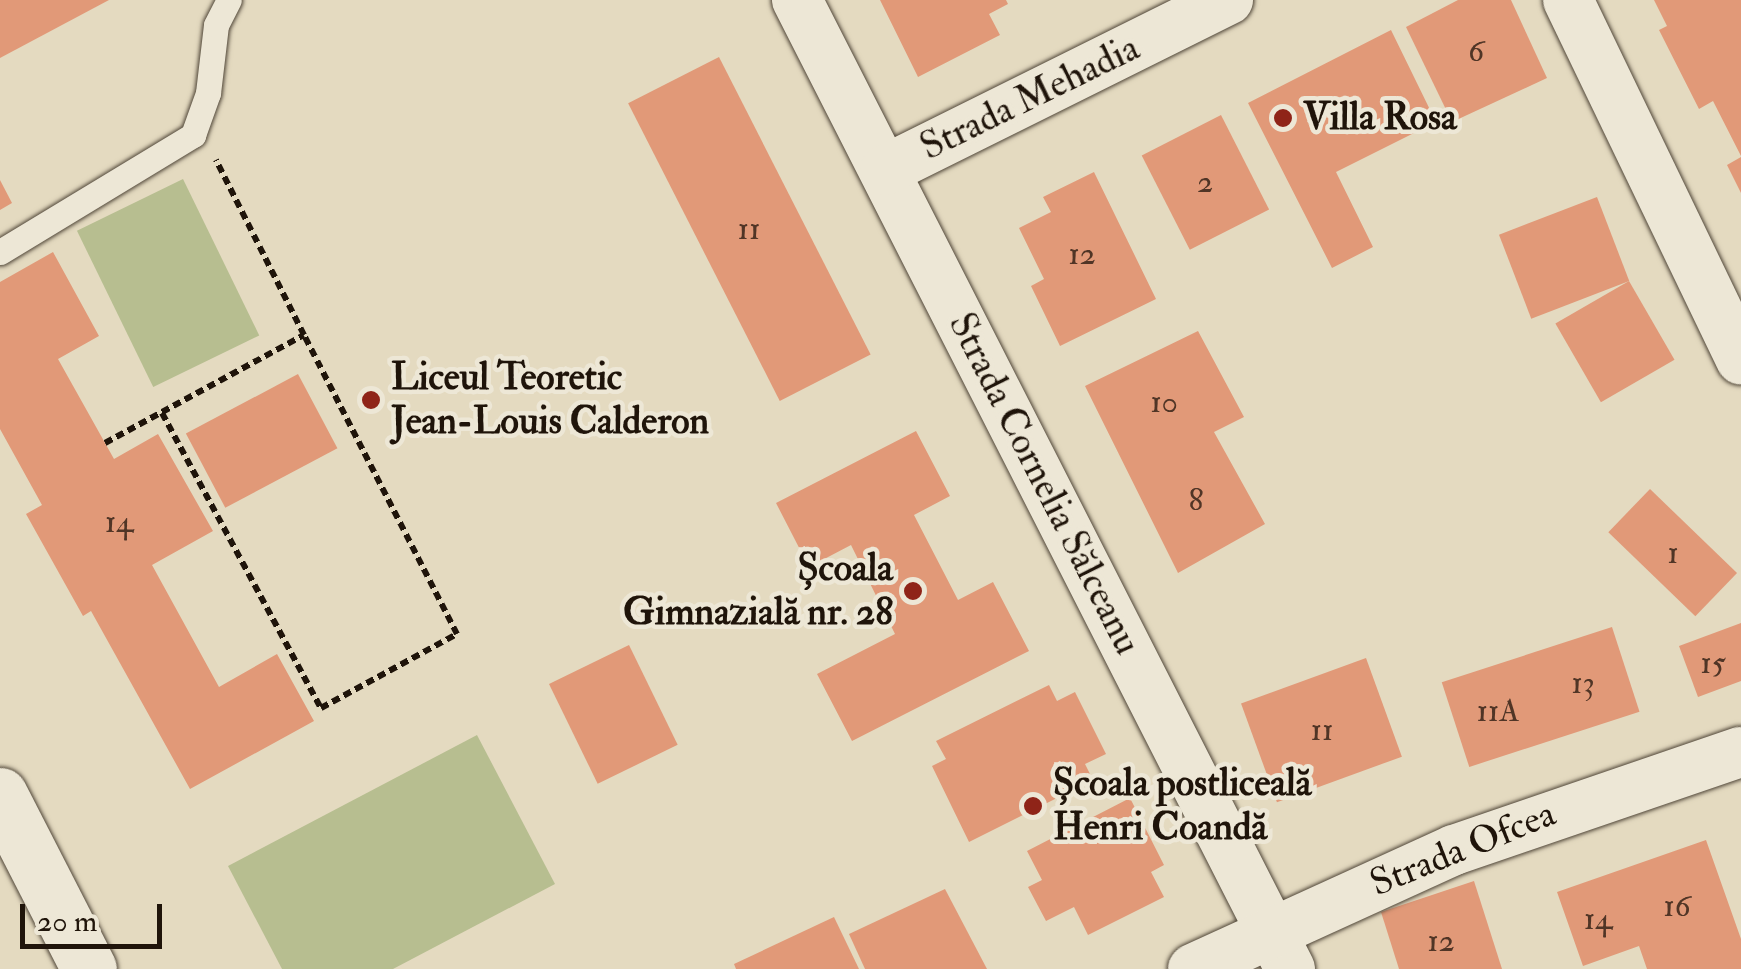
<!DOCTYPE html>
<meta charset="utf-8">
<style>
body{margin:0}
#map{position:relative;width:1741px;height:969px;overflow:hidden;background:#e4dac0;font-family:"IM FELL Double Pica",serif}
div>[style]{position:absolute}
[style*='--x']{left:calc(var(--x)*1px);top:calc(var(--y)*1px);width:calc(var(--w)*1px);rotate:calc(var(--a)*1deg)}
.green>*{inset:0;background:#b7be90;transform-origin:0 0}
.building>*{inset:0;background:#e19978;transform-origin:0 0}
.path>*{height:6px;margin-top:-3px;transform-origin:0;background:repeating-linear-gradient(90deg,#1f140a 0 8px,transparent 0 13px)}
.roads{filter:drop-shadow(0 0 2px #504638) drop-shadow(0 0 2px #504638)}
.lane>*{height:25px;margin:-12.5px;padding:0 12.5px;transform-origin:12.5px;border-radius:12.5px;background:#ede7d6}
.street>*{height:50px;margin:-25px;padding:0 25px;transform-origin:25px;border-radius:25px;background:#ede7d6}
.secondary>*{height:55px;margin:-27.5px;padding:0 27.5px;transform-origin:27.5px;border-radius:27.5px;background:#ede7d6}
.dots>*{width:28px;height:28px;translate:-50% -50%;box-sizing:border-box;border:5px solid #ede7d6;border-radius:50%}
span{translate:-50% -50%;white-space:nowrap;text-align:center;line-height:1.15;-webkit-text-stroke:9px #ede7d6;paint-order:stroke}
.number-label{font-size:32px;color:#503526}
.number-label span{-webkit-text-stroke-width:0}
.street-label{font-size:38px;color:#1f140a}
.poi-label{font-size:38px;color:#1f140a;font-weight:700}
.left{translate:0 -50%;text-align:left}
.right{translate:-100% -50%;text-align:right}
.scale{position:absolute;left:20px;top:904px;width:142px;height:45px;box-sizing:border-box;border:5px solid #1f140a;border-top:0;padding-left:12px;font-size:30px;line-height:35px;white-space:nowrap;color:#1f140a;-webkit-text-stroke:8px #ede7d6;paint-order:stroke}
</style>
<div id="map">
<div class="green">
<div style="left:183px;top:179px;width:174px;height:118px;rotate:64deg"></div>
<div style="clip-path:polygon(477px 735px,555px 884px,393px 969px,282px 969px,228px 866px)"></div>
</div>
<div class="building">
<div style="clip-path:polygon(0 0,109px 0,0 58px)"></div>
<div style="clip-path:polygon(880px 0,1006px 0,1008px 4px,989px 14px,1000px 35px,918px 77px)"></div>
<div style="clip-path:polygon(1458px 0,1511px 0,1547px 78px,1452px 122px,1406px 27px)"></div>
<div style="clip-path:polygon(1654px 0,1741px 0,1741px 156px,1713px 101px,1699px 109px,1659px 30px,1667px 26px)"></div>
<div style="clip-path:polygon(1391px 30px,1436px 122px,1336px 172px,1373px 247px,1332px 268px,1248px 103px)"></div>
<div style="left:719px;top:57px;width:334px;height:102px;rotate:63deg"></div>
<div style="left:1221px;top:115px;width:106px;height:89px;rotate:63deg"></div>
<div style="clip-path:polygon(1741px 157px,1741px 193px,1727px 165px)"></div>
<div style="clip-path:polygon(1094px 172px,1156px 299px,1060px 346px,1031px 286px,1044px 279px,1019px 228px,1051px 212px,1043px 197px)"></div>
<div style="clip-path:polygon(0 180px,12px 203px,0 210px)"></div>
<div style="left:1597px;top:197px;width:90px;height:105px;rotate:69deg"></div>
<div style="clip-path:polygon(53px 252px,99px 336px,58px 359px,114px 459px,158px 434px,213px 531px,152px 565px,219px 687px,277px 654px,314px 721px,190px 789px,91px 611px,83px 616px,26px 514px,42px 505px,0 429px,0 282px)"></div>
<div style="left:1629px;top:281px;width:91px;height:85px;rotate:60deg"></div>
<div style="clip-path:polygon(1198px 331px,1244px 417px,1214px 432px,1265px 524px,1178px 573px,1085px 386px)"></div>
<div style="left:298px;top:374px;width:84px;height:127px;rotate:62deg"></div>
<div style="clip-path:polygon(916px 431px,950px 496px,914px 515px,958px 600px,993px 582px,1029px 651px,852px 741px,817px 674px,895px 634px,851px 545px,809px 567px,776px 503px)"></div>
<div style="left:1650px;top:489px;width:121px;height:60px;rotate:44deg"></div>
<div style="clip-path:polygon(1741px 623px,1741px 681px,1698px 697px,1679px 646px)"></div>
<div style="left:1612px;top:627px;width:89px;height:179px;rotate:72deg"></div>
<div style="left:629px;top:645px;width:111px;height:89px;rotate:64deg"></div>
<div style="left:1366px;top:658px;width:105px;height:133px;rotate:70deg"></div>
<div style="clip-path:polygon(1049px 685px,1057px 701px,1075px 692px,1106px 754px,1085px 764px,1093px 780px,969px 842px,932px 766px,946px 759px,936px 741px)"></div>
<div style="clip-path:polygon(1130px 798px,1164px 865px,1151px 872px,1164px 897px,1088px 935px,1074px 907px,1046px 921px,1028px 887px,1042px 880px,1027px 851px)"></div>
<div style="clip-path:polygon(1706px 840px,1741px 939px,1741px 969px,1647px 969px,1639px 946px,1583px 966px,1557px 892px)"></div>
<div style="clip-path:polygon(1474px 881px,1502px 969px,1399px 969px,1381px 912px)"></div>
<div style="clip-path:polygon(945px 889px,987px 969px,865px 969px,849px 934px)"></div>
<div style="clip-path:polygon(834px 917px,859px 969px,736px 969px,734px 964px)"></div>
</div>
<div class="path">
<div style="--x:162;--y:413;--w:335;--a:61.7"></div>
<div style="--x:321;--y:708;--w:155;--a:-28.6"></div>
<div style="--x:457;--y:634;--w:336;--a:-117.1"></div>
<div style="--x:105;--y:443;--w:226;--a:-28.5"></div>
<div style="--x:304;--y:335;--w:196;--a:-116.7"></div>
</div>
<div class="roads">
<div class="lane">
<div style="--x:0;--y:252;--w:226;--a:-31.2"></div>
<div style="--x:193;--y:135;--w:45;--a:-70.3"></div>
<div style="--x:208;--y:93;--w:68;--a:-83.3"></div>
<div style="--x:216;--y:25;--w:28;--a:-63"></div>
</div>
<div class="street">
<div style="--x:797;--y:0;--w:1087;--a:63.03"></div>
<div style="--x:1568;--y:0;--w:399;--a:64.3"></div>
<div style="--x:885;--y:170;--w:383;--a:-26.4"></div>
<div style="--x:1193;--y:969;--w:287;--a:-24.5"></div>
<div style="--x:1454;--y:850;--w:303;--a:-18.9"></div>
</div>
<div class="secondary">
<div style="--x:0;--y:795;--w:195;--a:62.9"></div>
</div>
</div>
<div class="dots">
<div style="left:1283px;top:118px;background:#8f2418"></div>
<div style="left:371px;top:400px;background:#8f2418"></div>
<div style="left:913px;top:591px;background:#8f2418"></div>
<div style="left:1033px;top:806px;background:#8f2418"></div>
</div>
<div class="number-label">
<span style="left:1476px;top:51px">6</span>
<span style="left:1205px;top:182px">2</span>
<span style="left:749px;top:229px">11</span>
<span style="left:1082px;top:254px">12</span>
<span style="left:1164px;top:402px">10</span>
<span style="left:1196px;top:500px">8</span>
<span style="left:119px;top:522px">14</span>
<span style="left:1673px;top:553px">1</span>
<span style="left:1713px;top:663px">15</span>
<span style="left:1583px;top:683px">13</span>
<span style="left:1498px;top:711px">11A</span>
<span style="left:1322px;top:730px">11</span>
<span style="left:1677px;top:906px">16</span>
<span style="left:1598px;top:919px">14</span>
<span style="left:1441px;top:941px">12</span>
</div>
<div class="street-label">
<span style="left:1030px;top:98px;rotate:-26deg">Strada Mehadia</span>
<span style="left:1044px;top:484px;rotate:63deg">Strada Cornelia Sălceanu</span>
<span style="left:1463px;top:849px;rotate:-22deg">Strada Ofcea</span>
</div>
<div class="poi-label">
<span class="left" style="left:1303px;top:118px">Villa Rosa</span>
<span class="left" style="left:391px;top:400px">Liceul Teoretic<br>Jean-Louis Calderon</span>
<span class="right" style="left:893px;top:591px">Școala<br>Gimnazială nr. 28</span>
<span class="left" style="left:1053px;top:806px">Școala postliceală<br>Henri Coandă</span>
</div>
<div class="scale">20 m</div>
</div>
